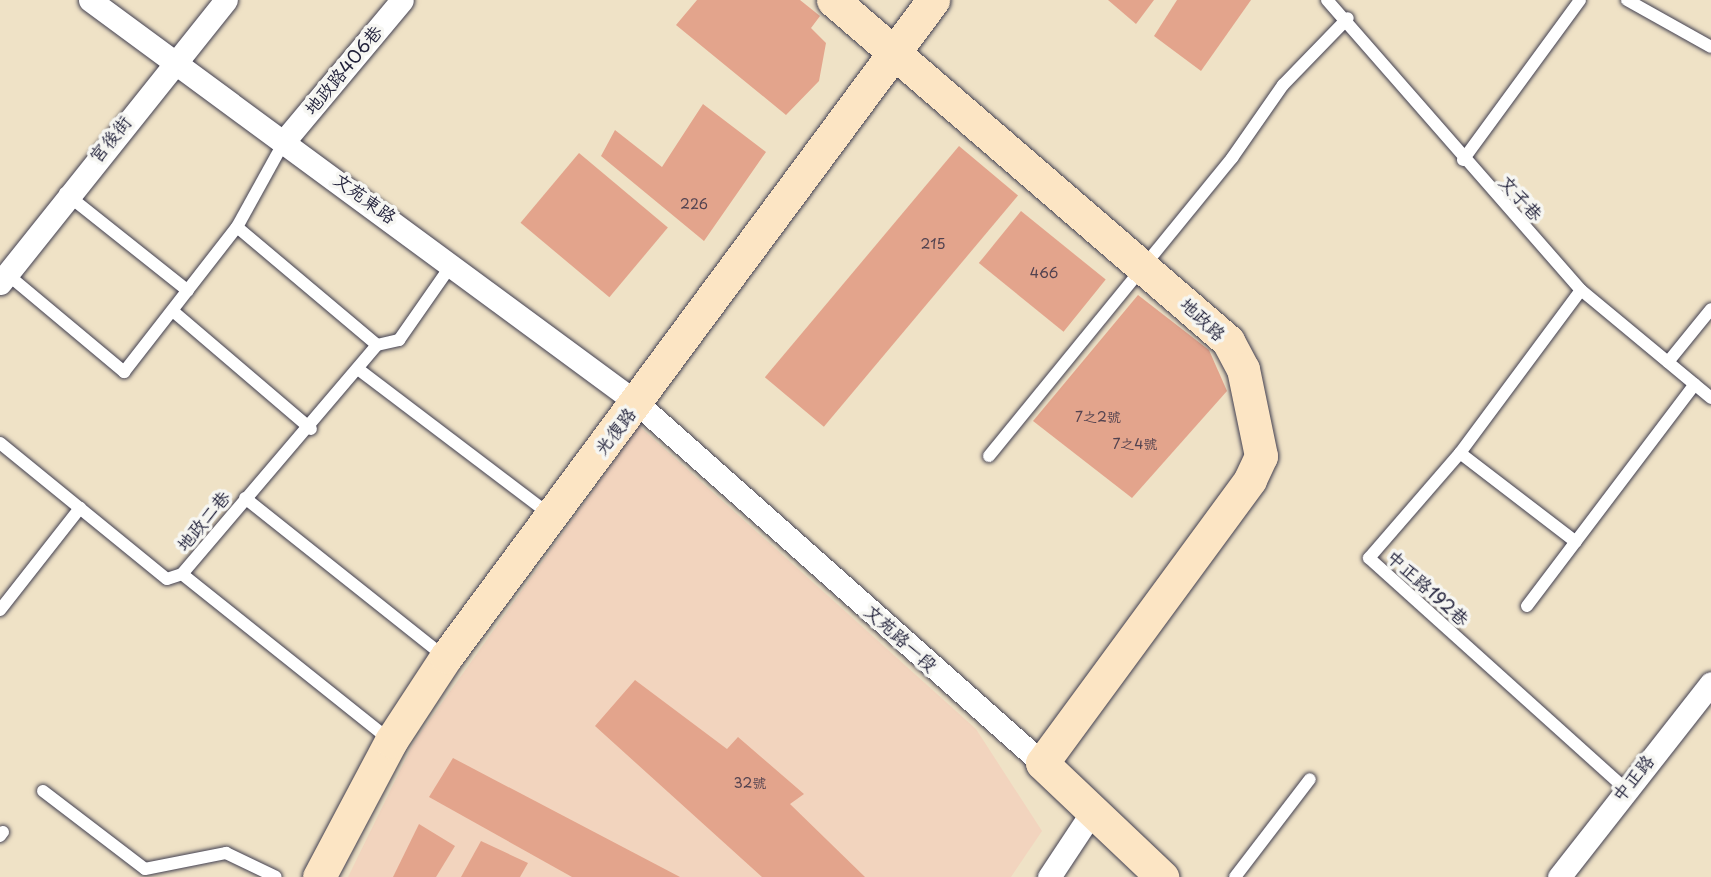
<!DOCTYPE html>
<meta charset="utf-8">
<style>
body{margin:0}
#map{position:relative;width:1711px;height:877px;overflow:hidden;background:#efe2c6;font-family:"Playpen Sans","LXGW WenKai TC",sans-serif}
div>[style]{position:absolute}
[style*='--x']{left:calc(var(--x)*1px);top:calc(var(--y)*1px);width:calc(var(--w)*1px);rotate:calc(var(--a)*1deg)}
.built>*{inset:0;background:#f2d4be}
.building>*{inset:0;background:#e3a48c;transform-origin:0 0}
.roads{filter:drop-shadow(0 0 2px #413f50) drop-shadow(0 0 2px #413f50)}
.lane>*{height:12px;margin:-6px;padding:0 6px;transform-origin:6px;border-radius:6px;background:#fff}
.street>*{height:23px;margin:-11.5px;padding:0 11.5px;transform-origin:11.5px;border-radius:11.5px;background:#fff}
.secondary>*{height:33px;margin:-16.5px;padding:0 16.5px;transform-origin:16.5px;border-radius:16.5px;background:#fce5c4}
span{translate:-50% -50%;white-space:nowrap;text-align:center;line-height:1.15;-webkit-text-stroke:7px #f6f6f2;paint-order:stroke}
.number-label{font-size:14px;color:#52424f}
.number-label span{-webkit-text-stroke-width:0}
.street-label{font-size:18px;color:#22223b}
</style>
<div id="map">
<div class="built">
<div style="clip-path:polygon(639px 426px,976px 729px,1042px 831px,1011px 877px,348px 877px,414px 742px)"></div>
</div>
<div class="building">
<div style="clip-path:polygon(697px 0,800px 0,820px 16px,811px 28px,826px 43px,819px 81px,786px 115px,676px 25px)"></div>
<div style="clip-path:polygon(1108px 0,1154px 0,1136px 24px)"></div>
<div style="clip-path:polygon(1177px 0,1251px 0,1201px 71px,1154px 36px)"></div>
<div style="clip-path:polygon(703px 104px,766px 152px,704px 241px,601px 156px,615px 130px,662px 167px)"></div>
<div style="left:959px;top:146px;width:77px;height:302px;rotate:40deg"></div>
<div style="left:579px;top:153px;width:116px;height:91px;rotate:40deg"></div>
<div style="left:1021px;top:211px;width:109px;height:67px;rotate:39deg"></div>
<div style="clip-path:polygon(1138px 295px,1209px 350px,1227px 391px,1132px 498px,1033px 421px)"></div>
<div style="clip-path:polygon(635px 680px,727px 749px,738px 737px,804px 794px,790px 804px,865px 877px,762px 877px,595px 726px)"></div>
<div style="clip-path:polygon(453px 758px,680px 877px,572px 877px,429px 797px)"></div>
<div style="clip-path:polygon(419px 824px,455px 846px,436px 877px,393px 877px)"></div>
<div style="clip-path:polygon(481px 841px,528px 863px,520px 877px,461px 877px)"></div>
</div>
<div class="roads">
<div class="lane">
<div style="--x:1327;--y:0;--w:386;--a:48.8"></div>
<div style="--x:1581;--y:290;--w:169;--a:39.7"></div>
<div style="--x:1627;--y:0;--w:96;--a:29.2"></div>
<div style="--x:1463;--y:160;--w:198;--a:-53.8"></div>
<div style="--x:65;--y:193;--w:157;--a:38.5"></div>
<div style="--x:237;--y:227;--w:183;--a:40.1"></div>
<div style="--x:7;--y:274;--w:153;--a:39.9"></div>
<div style="--x:124;--y:372;--w:184;--a:-52.1"></div>
<div style="--x:237;--y:227;--w:99;--a:-61.1"></div>
<div style="--x:1581;--y:290;--w:203;--a:126.6"></div>
<div style="--x:1460;--y:453;--w:139;--a:130.9"></div>
<div style="--x:1369;--y:558;--w:343;--a:42"></div>
<div style="--x:174;--y:312;--w:180;--a:40.5"></div>
<div style="--x:1668;--y:362;--w:68;--a:-50.9"></div>
<div style="--x:358;--y:369;--w:241;--a:37.2"></div>
<div style="--x:0;--y:443;--w:215;--a:39.2"></div>
<div style="--x:167;--y:579;--w:16;--a:-18"></div>
<div style="--x:182;--y:574;--w:301;--a:-49.6"></div>
<div style="--x:377;--y:345;--w:23;--a:-13"></div>
<div style="--x:399;--y:340;--w:93;--a:-55.1"></div>
<div style="--x:1460;--y:453;--w:146;--a:37.5"></div>
<div style="--x:989;--y:456;--w:385;--a:-50.8"></div>
<div style="--x:1232;--y:158;--w:89;--a:-55.1"></div>
<div style="--x:1283;--y:85;--w:93;--a:-45.9"></div>
<div style="--x:245;--y:498;--w:256;--a:38.5"></div>
<div style="--x:182;--y:574;--w:266;--a:38.6"></div>
<div style="--x:1527;--y:606;--w:278;--a:-52.9"></div>
<div style="--x:0;--y:610;--w:130;--a:-51.9"></div>
<div style="--x:43;--y:791;--w:128;--a:37.4"></div>
<div style="--x:145;--y:869;--w:83;--a:-11.2"></div>
<div style="--x:226;--y:853;--w:55;--a:25.6"></div>
<div style="--x:0;--y:836;--w:5;--a:-53"></div>
<div style="--x:1235;--y:877;--w:123;--a:-52.6"></div>
</div>
<div class="street">
<div style="--x:90;--y:0;--w:679;--a:36.38"></div>
<div style="--x:637;--y:403;--w:542;--a:41.63"></div>
<div style="--x:285;--y:140;--w:182;--a:-50.1"></div>
<div style="--x:0;--y:283;--w:362;--a:-51.4"></div>
<div style="--x:1049;--y:877;--w:78;--a:-56.5"></div>
<div style="--x:1559;--y:877;--w:246;--a:-51.9"></div>
</div>
<div class="secondary">
<div style="--x:833;--y:0;--w:522;--a:40.8"></div>
<div style="--x:1228;--y:341;--w:32;--a:62"></div>
<div style="--x:1243;--y:369;--w:89;--a:78.3"></div>
<div style="--x:1261;--y:456;--w:26;--a:115"></div>
<div style="--x:1250;--y:480;--w:351;--a:126.3"></div>
<div style="--x:1042;--y:763;--w:166;--a:43.5"></div>
<div style="--x:319;--y:877;--w:154;--a:-62.1"></div>
<div style="--x:391;--y:741;--w:100;--a:-56.8"></div>
<div style="--x:446;--y:657;--w:818;--a:-53.45"></div>
</div>
</div>
<div class="number-label">
<span style="left:694px;top:204px">226</span>
<span style="left:933px;top:244px">215</span>
<span style="left:1044px;top:273px">466</span>
<span style="left:1098px;top:417px">7之2號</span>
<span style="left:1135px;top:444px">7之4號</span>
<span style="left:750px;top:783px">32號</span>
</div>
<div class="street-label">
<span style="left:343px;top:70px;rotate:-50deg">地政路406巷</span>
<span style="left:110px;top:139px;rotate:-51deg">宮後街</span>
<span style="left:365px;top:198px;rotate:36deg">文苑東路</span>
<span style="left:1521px;top:198px;rotate:48deg">文子巷</span>
<span style="left:1203px;top:319px;rotate:43deg">地政路</span>
<span style="left:615px;top:431px;rotate:-52deg">光復路</span>
<span style="left:203px;top:521px;rotate:-50deg">地政二巷</span>
<span style="left:1428px;top:588px;rotate:42deg">中正路192巷</span>
<span style="left:901px;top:638px;rotate:42deg">文苑路一段</span>
<span style="left:1633px;top:778px;rotate:-51deg">中正路</span>
</div>
</div>
